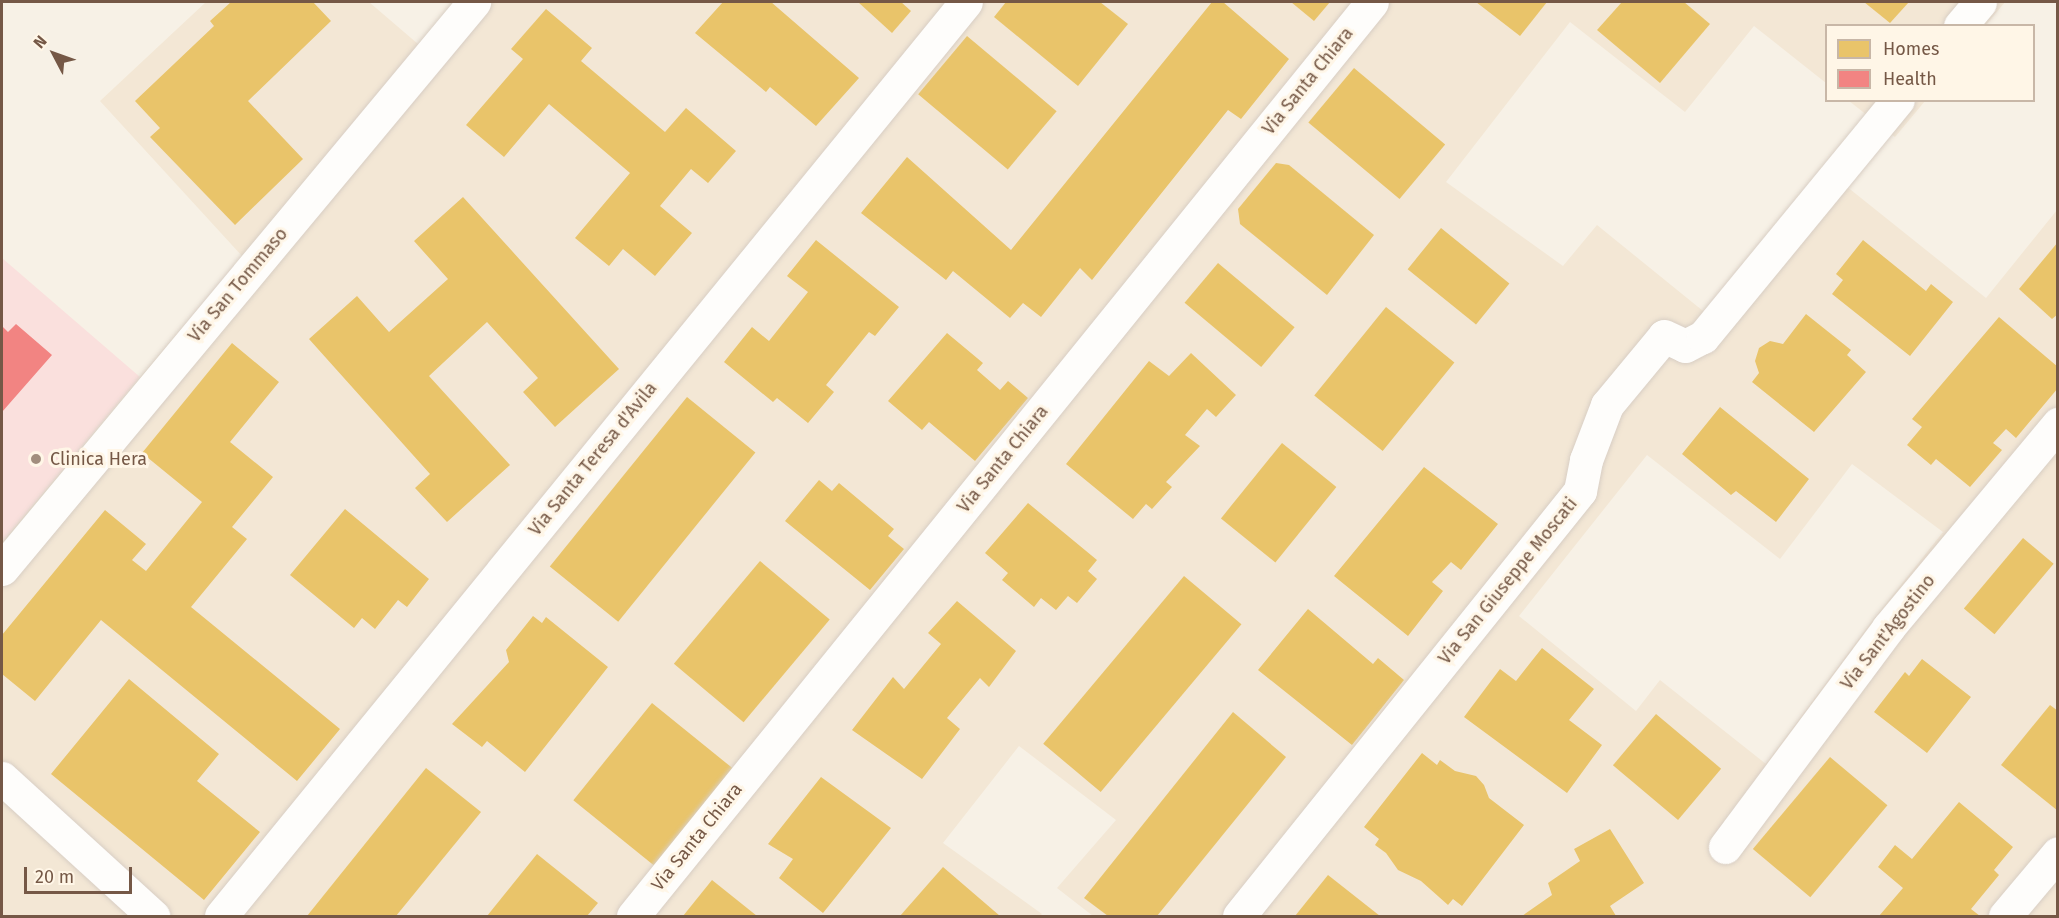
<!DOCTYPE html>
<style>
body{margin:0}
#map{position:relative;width:2059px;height:918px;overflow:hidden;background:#f7f1e6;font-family:"Fira Sans",sans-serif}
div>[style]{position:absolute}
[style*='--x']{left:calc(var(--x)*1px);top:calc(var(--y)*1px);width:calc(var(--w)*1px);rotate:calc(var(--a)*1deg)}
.residential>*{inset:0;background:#f3e7d5}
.medical>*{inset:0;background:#fae0dd}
.homes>*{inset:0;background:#e9c46a;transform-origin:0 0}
.health>*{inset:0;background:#f28482}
.roads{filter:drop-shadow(0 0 2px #d8cec4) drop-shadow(0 0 2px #d8cec4)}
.street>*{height:33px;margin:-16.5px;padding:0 16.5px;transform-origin:16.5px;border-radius:16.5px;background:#fefdfb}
.dots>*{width:16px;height:16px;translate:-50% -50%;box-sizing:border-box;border:3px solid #fff6e7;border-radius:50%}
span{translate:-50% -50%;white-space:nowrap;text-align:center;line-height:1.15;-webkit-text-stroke:6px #fff6e7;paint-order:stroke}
.street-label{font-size:18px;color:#755846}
.poi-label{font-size:18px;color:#755846}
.left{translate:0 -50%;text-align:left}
.frame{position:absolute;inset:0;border:3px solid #755846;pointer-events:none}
.legend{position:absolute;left:1825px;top:24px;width:210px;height:78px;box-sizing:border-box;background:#fff6e7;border:2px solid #c8b7a7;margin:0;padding:8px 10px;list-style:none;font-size:18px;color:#755846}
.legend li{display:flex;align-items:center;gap:12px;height:30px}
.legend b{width:30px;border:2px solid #c8b7a7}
.north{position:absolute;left:24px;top:24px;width:60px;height:60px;-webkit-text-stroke:4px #fff6e7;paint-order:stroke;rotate:311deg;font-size:16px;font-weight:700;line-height:24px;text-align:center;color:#755846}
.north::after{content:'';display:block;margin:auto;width:21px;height:27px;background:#755846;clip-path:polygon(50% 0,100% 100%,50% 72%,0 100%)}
.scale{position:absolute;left:24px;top:867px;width:108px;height:27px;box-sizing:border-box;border:3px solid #755846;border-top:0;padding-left:8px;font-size:18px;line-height:21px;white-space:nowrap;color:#755846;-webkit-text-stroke:4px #fff6e7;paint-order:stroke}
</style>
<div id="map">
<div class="residential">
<div style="clip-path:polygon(evenodd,206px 2px,369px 2px,418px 44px,454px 2px,2005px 2px,1986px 25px,1826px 26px,1826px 83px,1754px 26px,1685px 112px,1570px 22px,1446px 182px,1563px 266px,1597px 225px,1708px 315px,1826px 170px,1986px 298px,2057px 210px,2057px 916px,1093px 916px,1057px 888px,1116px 820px,1019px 746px,943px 843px,1042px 914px,1040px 916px,167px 916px,2px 766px,2px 542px,242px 256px,100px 101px,206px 2px,1647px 455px,1780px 559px,1852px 464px,1943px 532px,1869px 625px,1766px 764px,1660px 680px,1636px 711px,1519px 616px,1647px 455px)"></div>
<div style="clip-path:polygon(1849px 101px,1925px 101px,1895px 137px)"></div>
<div style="clip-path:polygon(2px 796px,136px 916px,2px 916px)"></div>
</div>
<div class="medical">
<div style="clip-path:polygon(2px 258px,140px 377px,2px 542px)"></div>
</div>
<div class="homes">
<div style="clip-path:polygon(231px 2px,313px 2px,331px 21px,248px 101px,303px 159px,235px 225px,150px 137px,160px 128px,135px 101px,214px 26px,210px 21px)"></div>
<div style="clip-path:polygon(723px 2px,771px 2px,859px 78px,816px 126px,770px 87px,766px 92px,695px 33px)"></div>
<div style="clip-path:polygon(858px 2px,901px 2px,911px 11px,892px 33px)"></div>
<div style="clip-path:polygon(1006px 2px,1100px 2px,1128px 24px,1078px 86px,994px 17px)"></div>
<div style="clip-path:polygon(1212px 2px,1223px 2px,1289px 59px,1241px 119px,1228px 110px,1092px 280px,1080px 268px,1041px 317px,1023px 303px,1010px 318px,953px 271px,946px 280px,861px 213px,907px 157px,1011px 250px)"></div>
<div style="clip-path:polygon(1291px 2px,1330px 2px,1314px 21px)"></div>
<div style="clip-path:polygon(1476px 2px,1547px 2px,1520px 36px)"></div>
<div style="clip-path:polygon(1622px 2px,1684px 2px,1710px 24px,1660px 83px,1597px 30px)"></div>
<div style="clip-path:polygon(1864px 2px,1909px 2px,1890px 23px)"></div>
<div style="clip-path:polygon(546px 9px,592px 48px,581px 61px,665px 132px,686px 108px,736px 151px,708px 183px,691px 169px,660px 206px,692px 233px,655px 276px,623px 249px,609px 266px,575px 238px,630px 173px,549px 104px,504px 157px,466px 125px,523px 59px,511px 49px)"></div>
<div style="left:967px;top:36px;width:117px;height:76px;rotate:40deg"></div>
<div style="left:1354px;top:68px;width:119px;height:71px;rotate:40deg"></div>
<div style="clip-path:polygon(1276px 163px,1289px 165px,1374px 235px,1327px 295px,1240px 224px,1238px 209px)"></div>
<div style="clip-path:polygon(463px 197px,619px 369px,555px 427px,523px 392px,538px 378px,487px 322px,429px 376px,510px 465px,447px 522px,415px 488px,430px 474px,309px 339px,357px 296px,389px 332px,448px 279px,414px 241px)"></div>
<div style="left:1441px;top:228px;width:88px;height:53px;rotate:39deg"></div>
<div style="clip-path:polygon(816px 240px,899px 307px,875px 336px,869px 332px,826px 385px,834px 392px,808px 423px,777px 398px,773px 402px,724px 362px,752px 327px,769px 341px,808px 292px,787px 276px)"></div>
<div style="clip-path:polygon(1863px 240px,1926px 291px,1931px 284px,1953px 302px,1910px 356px,1832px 294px,1843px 280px,1836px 274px)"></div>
<div style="clip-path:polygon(2058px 242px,2058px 314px,2052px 319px,2019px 289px)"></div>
<div style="left:1218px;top:263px;width:100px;height:52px;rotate:40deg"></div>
<div style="left:1386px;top:307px;width:88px;height:114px;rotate:39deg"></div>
<div style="clip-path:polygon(1806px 314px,1851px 350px,1847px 355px,1866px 372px,1814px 432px,1752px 382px,1759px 373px,1755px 361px,1759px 348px,1770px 341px,1783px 344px)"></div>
<div style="clip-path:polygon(1999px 317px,2058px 367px,2058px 388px,2016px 438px,2006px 429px,1993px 443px,2002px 450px,1970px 487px,1936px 459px,1931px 465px,1907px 445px,1922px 427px,1912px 419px)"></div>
<div style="clip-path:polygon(947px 333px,983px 363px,977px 370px,1000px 390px,1008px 381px,1028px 398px,975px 461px,929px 422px,922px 430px,888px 401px)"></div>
<div style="clip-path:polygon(232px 343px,279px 382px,230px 442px,273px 477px,232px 527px,247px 539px,191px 607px,340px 729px,297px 781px,101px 620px,35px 701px,2px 674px,2px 635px,105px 510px,146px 544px,132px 560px,146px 571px,202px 502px,142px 453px)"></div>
<div style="clip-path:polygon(1191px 353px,1236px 395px,1216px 417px,1207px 409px,1185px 435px,1200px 446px,1166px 482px,1172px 487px,1152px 509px,1146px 504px,1133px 519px,1066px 464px,1149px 361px,1169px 376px)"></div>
<div style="left:687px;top:397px;width:88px;height:218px;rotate:39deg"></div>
<div style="clip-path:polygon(1720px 407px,1809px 479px,1776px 522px,1736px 491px,1731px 495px,1682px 454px)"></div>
<div style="left:1282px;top:443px;width:70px;height:97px;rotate:39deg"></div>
<div style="clip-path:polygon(1424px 467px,1498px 524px,1461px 570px,1451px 562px,1432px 582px,1443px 591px,1408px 636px,1334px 576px)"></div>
<div style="clip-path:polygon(819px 480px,832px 491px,839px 483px,894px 529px,888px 536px,904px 549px,870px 590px,785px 521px)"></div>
<div style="clip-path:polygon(1028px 503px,1097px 560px,1088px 571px,1097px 579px,1077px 603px,1068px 596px,1056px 610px,1041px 598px,1034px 607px,1002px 580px,1008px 573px,985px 553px)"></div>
<div style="clip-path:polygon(345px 509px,429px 579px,407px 607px,398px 600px,375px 629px,362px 618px,354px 628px,290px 575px)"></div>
<div style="left:2023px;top:538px;width:40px;height:92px;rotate:40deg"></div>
<div style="left:760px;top:561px;width:91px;height:134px;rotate:40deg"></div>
<div style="left:1184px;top:576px;width:75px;height:219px;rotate:40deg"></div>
<div style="clip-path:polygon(957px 601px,1016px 651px,989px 687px,980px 678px,947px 718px,960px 729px,922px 779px,852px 730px,893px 677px,904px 689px,941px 644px,928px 633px)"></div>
<div style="clip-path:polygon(1308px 609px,1373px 664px,1378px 658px,1404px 680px,1352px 745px,1258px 670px)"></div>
<div style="clip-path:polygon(533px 616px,542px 623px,546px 617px,608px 667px,525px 772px,487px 741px,482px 747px,452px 724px,509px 662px,506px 650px)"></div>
<div style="clip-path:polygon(1542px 648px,1594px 689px,1569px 720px,1602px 745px,1567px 793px,1464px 717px,1500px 669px,1516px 681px)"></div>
<div style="clip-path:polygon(1922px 659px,1971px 697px,1927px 753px,1874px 712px,1905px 672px,1909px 676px)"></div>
<div style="clip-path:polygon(129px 679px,219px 754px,197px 781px,260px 832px,204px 900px,51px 774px)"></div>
<div style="left:652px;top:703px;width:107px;height:125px;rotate:39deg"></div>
<div style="clip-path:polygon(2050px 705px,2058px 711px,2058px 811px,2001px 765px)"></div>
<div style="clip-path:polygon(1233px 712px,1286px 757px,1157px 916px,1108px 916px,1084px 898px)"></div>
<div style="left:1656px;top:714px;width:85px;height:67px;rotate:40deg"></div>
<div style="clip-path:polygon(1422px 753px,1437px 765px,1440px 760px,1455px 771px,1476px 776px,1484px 785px,1489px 798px,1524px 825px,1462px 906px,1453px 899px,1448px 905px,1421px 881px,1398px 870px,1386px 853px,1375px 845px,1379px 839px,1364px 827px)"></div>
<div style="left:1830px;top:757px;width:75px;height:120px;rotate:40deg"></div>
<div style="clip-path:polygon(426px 768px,481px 812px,396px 916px,307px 916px)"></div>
<div style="clip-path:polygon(821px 777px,891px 828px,823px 913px,779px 878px,793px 859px,768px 844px)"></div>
<div style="clip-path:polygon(1959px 802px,2013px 847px,1994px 870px,1999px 875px,1971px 909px,1980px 916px,1879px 916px,1903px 888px,1878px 867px,1895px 845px,1912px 859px)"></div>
<div style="clip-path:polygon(1610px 829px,1644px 883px,1610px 906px,1616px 916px,1522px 916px,1552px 895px,1548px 883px,1580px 861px,1574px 849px)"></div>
<div style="clip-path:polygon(537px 854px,598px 903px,587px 916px,487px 916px)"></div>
<div style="clip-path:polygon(943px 867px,1000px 916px,900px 916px)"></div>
<div style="clip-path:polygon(1328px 875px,1380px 916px,1295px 916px)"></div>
<div style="clip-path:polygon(712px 880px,757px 916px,683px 916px)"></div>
</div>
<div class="health">
<div style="clip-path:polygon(16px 324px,52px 355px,2px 412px,2px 326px,8px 332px)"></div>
</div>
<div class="roads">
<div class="street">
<div style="--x:1960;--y:26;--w:31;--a:-50"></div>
<div style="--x:2;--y:569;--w:738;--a:-50.22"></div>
<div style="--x:2;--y:778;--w:205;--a:42.4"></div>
<div style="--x:1725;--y:847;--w:273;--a:-53.3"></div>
<div style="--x:1888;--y:628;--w:266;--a:-50.2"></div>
<div style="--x:221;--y:916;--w:1179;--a:-50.82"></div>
<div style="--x:633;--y:916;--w:1175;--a:-51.04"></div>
<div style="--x:1239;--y:916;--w:545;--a:-51.26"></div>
<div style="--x:1580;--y:491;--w:32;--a:-79"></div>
<div style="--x:1586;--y:460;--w:59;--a:-69.1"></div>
<div style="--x:1607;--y:405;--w:89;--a:-50.4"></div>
<div style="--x:1664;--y:336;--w:23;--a:25"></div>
<div style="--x:1685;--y:346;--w:20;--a:-27"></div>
<div style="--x:1703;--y:337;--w:307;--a:-50.6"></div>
<div style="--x:2005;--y:916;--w:82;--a:-49.9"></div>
</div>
</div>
<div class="dots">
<div style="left:36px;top:459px;background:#a28e7e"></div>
</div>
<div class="street-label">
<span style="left:1308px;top:81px;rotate:-51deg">Via Santa Chiara</span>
<span style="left:238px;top:285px;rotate:-50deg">Via San Tommaso</span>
<span style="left:593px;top:459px;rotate:-51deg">Via Santa Teresa d'Avila</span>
<span style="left:1003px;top:459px;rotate:-51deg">Via Santa Chiara</span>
<span style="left:1508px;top:581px;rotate:-51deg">Via San Giuseppe Moscati</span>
<span style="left:1888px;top:632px;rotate:-52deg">Via Sant'Agostino</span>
<span style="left:697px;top:837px;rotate:-51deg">Via Santa Chiara</span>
</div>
<div class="poi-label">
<span class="left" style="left:50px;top:459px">Clinica Hera</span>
</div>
<div class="frame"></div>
<ul class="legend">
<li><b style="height:16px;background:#e9c46a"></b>Homes</li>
<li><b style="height:16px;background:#f28482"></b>Health</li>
</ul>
<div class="north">N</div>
<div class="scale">20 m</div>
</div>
